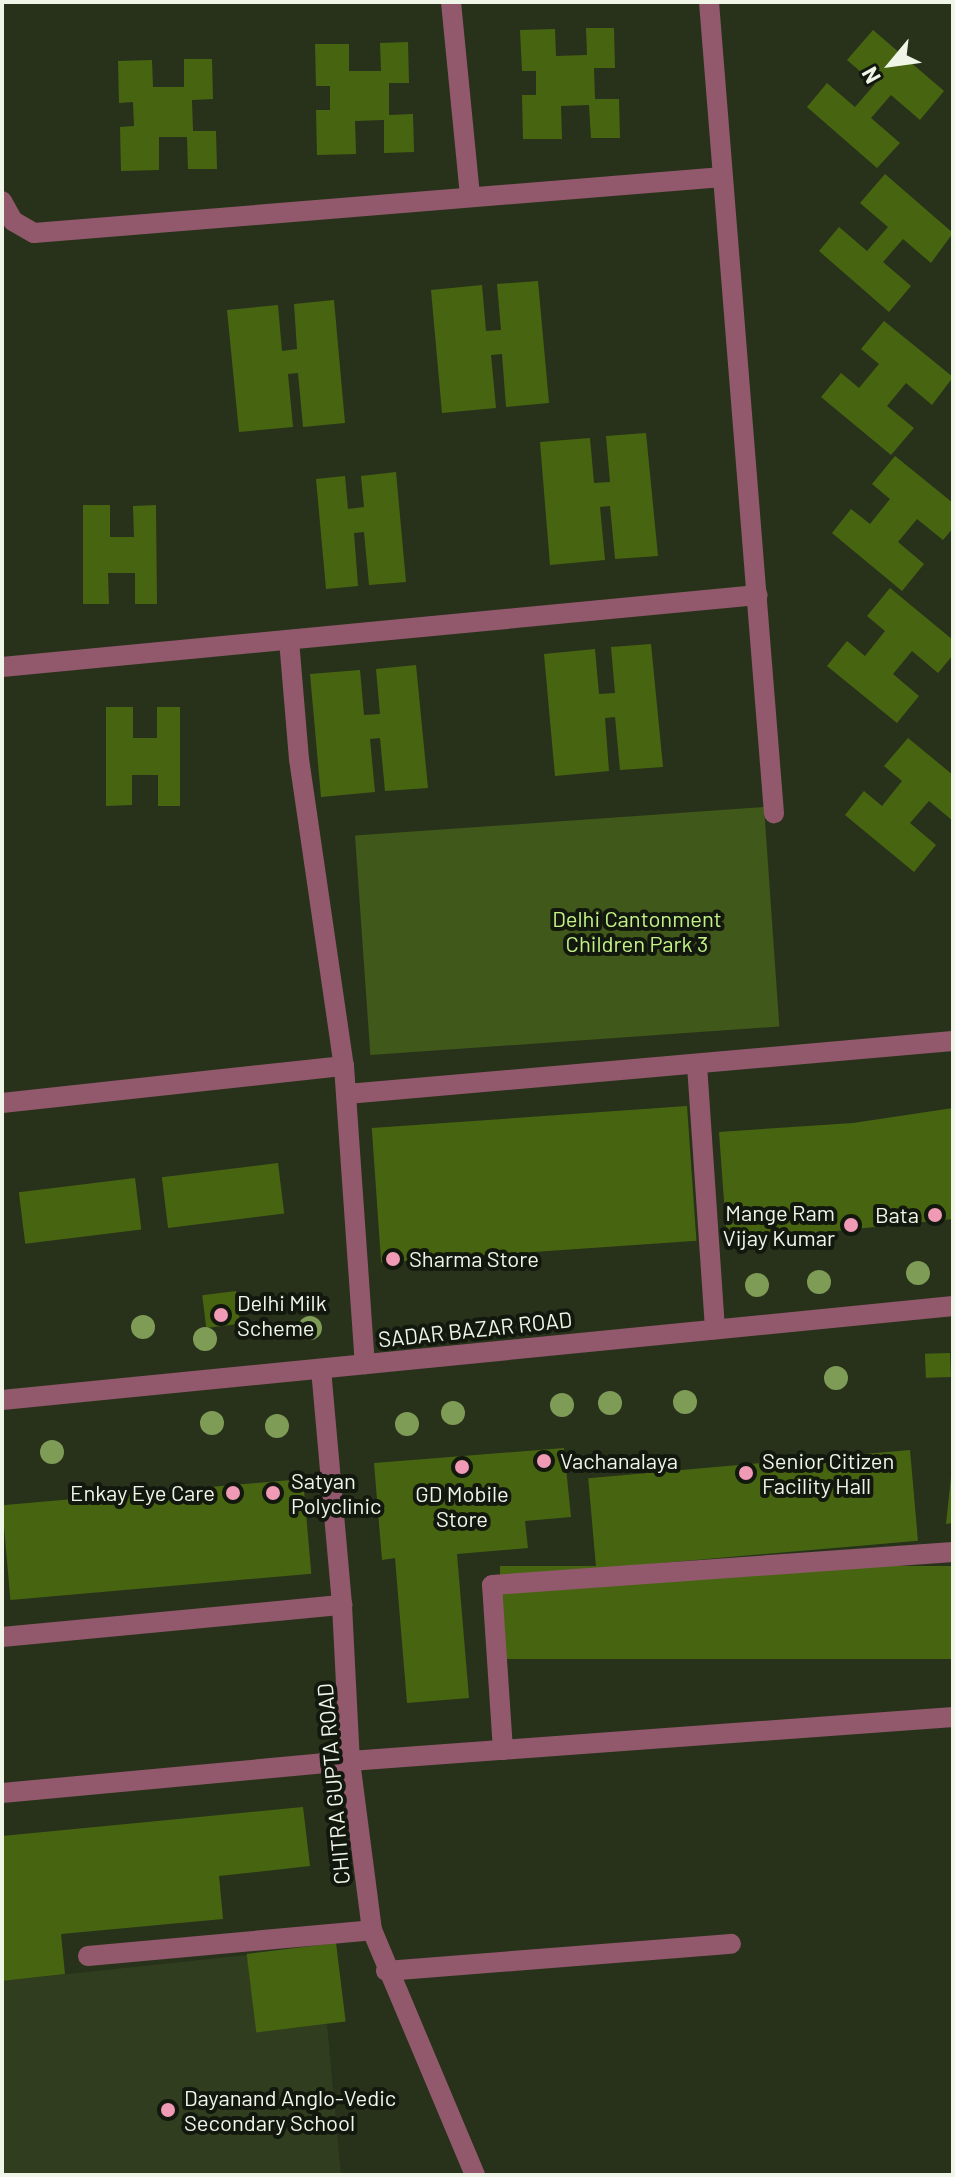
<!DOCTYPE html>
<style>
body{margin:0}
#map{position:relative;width:955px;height:2177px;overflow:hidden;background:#28321b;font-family:Barlow,sans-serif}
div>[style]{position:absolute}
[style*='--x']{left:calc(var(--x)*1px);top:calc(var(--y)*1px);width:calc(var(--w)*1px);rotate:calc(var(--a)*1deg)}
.built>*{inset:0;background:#303d1f}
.green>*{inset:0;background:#405819;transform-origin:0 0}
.building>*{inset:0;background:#476510;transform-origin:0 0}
.minor>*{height:20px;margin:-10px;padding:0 10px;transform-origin:10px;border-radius:10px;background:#92596c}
.trees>*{width:24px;height:24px;margin:-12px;border-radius:50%;background:#7e9c56}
.dots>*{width:22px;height:22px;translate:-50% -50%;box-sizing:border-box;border:4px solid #13180e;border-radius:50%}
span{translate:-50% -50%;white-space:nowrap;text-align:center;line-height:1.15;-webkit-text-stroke:8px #13180e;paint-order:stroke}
.park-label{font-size:22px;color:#c4f287}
.poi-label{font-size:22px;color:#eff6e7}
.right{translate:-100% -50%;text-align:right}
.left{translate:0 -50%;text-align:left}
.street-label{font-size:22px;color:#eff6e7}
.frame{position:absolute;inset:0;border:4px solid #eff6e7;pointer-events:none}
.north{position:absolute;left:851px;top:24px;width:80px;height:80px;-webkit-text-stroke:6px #13180e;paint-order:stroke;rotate:241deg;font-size:22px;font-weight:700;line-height:32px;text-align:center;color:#eff6e7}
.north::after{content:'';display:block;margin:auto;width:28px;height:36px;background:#eff6e7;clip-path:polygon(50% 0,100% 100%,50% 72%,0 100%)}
</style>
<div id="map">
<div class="built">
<div style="clip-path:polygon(247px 1955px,258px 2032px,327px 2024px,341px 2175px,2px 2175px,2px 1981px)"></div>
</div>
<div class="green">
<div style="left:764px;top:807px;width:220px;height:410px;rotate:86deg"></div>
</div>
<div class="building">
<div style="clip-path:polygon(586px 28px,614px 28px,615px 68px,594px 68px,595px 99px,619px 99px,620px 138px,591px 138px,589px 105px,561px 106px,562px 139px,523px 139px,522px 95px,536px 95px,536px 71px,522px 71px,520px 30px,555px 29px,556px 56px,587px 55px)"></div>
<div style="clip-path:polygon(873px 30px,944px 91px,920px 120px,891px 95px,871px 118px,900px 143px,877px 168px,807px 107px,827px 83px,855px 107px,875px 84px,847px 60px)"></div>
<div style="clip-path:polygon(408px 42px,409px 83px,389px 83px,389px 115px,413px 114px,414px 152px,384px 153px,384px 120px,355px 121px,356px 154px,317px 155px,316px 110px,330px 110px,330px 86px,316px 86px,315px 44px,349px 44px,349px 71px,381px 71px,380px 43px)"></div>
<div style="clip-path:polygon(184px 59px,212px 59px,213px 99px,192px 100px,193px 131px,216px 131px,217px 169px,188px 169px,187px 137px,159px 137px,159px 170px,121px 171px,120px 127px,134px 126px,133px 102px,119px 103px,118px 61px,152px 60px,153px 87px,184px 87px)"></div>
<div style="clip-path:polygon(885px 174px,953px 233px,931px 263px,903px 239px,883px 262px,911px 286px,889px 312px,819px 251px,839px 227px,867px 251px,888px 227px,860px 203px)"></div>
<div style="clip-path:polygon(538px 281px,549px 403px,506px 407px,502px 354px,491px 355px,496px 408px,442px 413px,431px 290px,482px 285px,486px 331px,501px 330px,497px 284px)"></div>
<div style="clip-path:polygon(334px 300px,345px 423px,303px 427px,298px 373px,288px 374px,293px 427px,239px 432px,227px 310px,278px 305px,282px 351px,297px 349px,294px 304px)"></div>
<div style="clip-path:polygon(884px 321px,953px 377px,932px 405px,906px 383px,887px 406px,914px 428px,891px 455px,821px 397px,841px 373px,859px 388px,879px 364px,861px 349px)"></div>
<div style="clip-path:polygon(646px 433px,658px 556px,615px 559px,610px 506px,600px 507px,605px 560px,550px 565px,540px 442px,590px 438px,594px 483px,610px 482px,606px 436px)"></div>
<div style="clip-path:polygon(895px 456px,953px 503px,953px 528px,943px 540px,917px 519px,898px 542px,924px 564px,902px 591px,832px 533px,851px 509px,870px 524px,890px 499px,872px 484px)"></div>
<div style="clip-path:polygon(396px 472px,406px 582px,369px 585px,364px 532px,354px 533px,358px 586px,326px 589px,316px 479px,345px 476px,348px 509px,364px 507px,361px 476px)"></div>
<div style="clip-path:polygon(83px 505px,110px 505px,110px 537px,134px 537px,133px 506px,156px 505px,157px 604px,135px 604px,135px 573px,108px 573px,109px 604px,83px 604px)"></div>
<div style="clip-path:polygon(890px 588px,953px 640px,953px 655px,938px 673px,912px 651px,893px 674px,919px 696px,897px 723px,827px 666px,847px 641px,865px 656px,885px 631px,867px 616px)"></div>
<div style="clip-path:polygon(651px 644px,663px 767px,620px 770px,615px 717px,605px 718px,609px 771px,555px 776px,544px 654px,595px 649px,599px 694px,615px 693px,611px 647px)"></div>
<div style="clip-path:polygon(416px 665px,428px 788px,385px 791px,380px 738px,370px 739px,375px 792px,321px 797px,310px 674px,360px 670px,364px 715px,380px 714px,376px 669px)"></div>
<div style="clip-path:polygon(106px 707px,133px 707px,133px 738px,157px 738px,157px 707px,180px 707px,180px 806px,158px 806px,158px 775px,132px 775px,132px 805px,106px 806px)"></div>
<div style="clip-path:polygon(908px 738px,953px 775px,953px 821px,929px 801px,910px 823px,936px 845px,914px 872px,845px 815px,864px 791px,882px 806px,902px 781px,884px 766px)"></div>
<div style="left:687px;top:1106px;width:135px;height:316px;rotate:86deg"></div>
<div style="clip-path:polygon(953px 1108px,953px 1219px,727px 1242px,719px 1132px,853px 1123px)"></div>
<div style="left:278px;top:1163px;width:51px;height:117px;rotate:83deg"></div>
<div style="left:135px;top:1178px;width:52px;height:117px;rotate:83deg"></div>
<div style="left:236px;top:1291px;width:33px;height:34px;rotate:83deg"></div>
<div style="left:950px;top:1353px;width:24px;height:25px;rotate:88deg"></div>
<div style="clip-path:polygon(564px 1448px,571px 1517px,525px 1521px,528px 1548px,457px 1554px,469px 1698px,407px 1703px,395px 1558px,382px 1560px,374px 1463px)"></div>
<div style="left:910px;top:1450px;width:91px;height:323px;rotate:85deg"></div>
<div style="clip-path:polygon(951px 1477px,953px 1523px,946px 1524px)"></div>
<div style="left:303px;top:1479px;width:95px;height:302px;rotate:85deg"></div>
<div style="left:953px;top:1566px;width:93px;height:453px;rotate:90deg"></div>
<div style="clip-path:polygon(303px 1807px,310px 1866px,219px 1876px,223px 1919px,61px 1934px,65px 1974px,2px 1981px,2px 1836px)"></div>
<div style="left:336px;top:1943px;width:79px;height:90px;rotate:83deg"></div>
</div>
<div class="minor">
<div style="--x:451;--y:2;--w:196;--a:84.4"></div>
<div style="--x:709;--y:2;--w:814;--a:85.42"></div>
<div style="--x:2;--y:201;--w:23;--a:61"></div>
<div style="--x:13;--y:221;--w:24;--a:30"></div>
<div style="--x:34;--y:233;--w:691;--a:-4.65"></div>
<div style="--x:289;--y:640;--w:119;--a:85.2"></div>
<div style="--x:299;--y:759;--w:310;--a:81.7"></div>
<div style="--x:344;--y:1066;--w:299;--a:86"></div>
<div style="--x:2;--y:667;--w:759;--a:-5.44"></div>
<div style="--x:697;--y:1065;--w:265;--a:86.1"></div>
<div style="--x:347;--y:1094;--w:608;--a:-5"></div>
<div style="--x:2;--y:1103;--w:344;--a:-6.2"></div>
<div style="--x:321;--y:1369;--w:237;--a:84.9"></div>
<div style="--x:342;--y:1605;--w:156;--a:87.1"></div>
<div style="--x:350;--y:1761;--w:170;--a:82.6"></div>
<div style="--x:372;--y:1930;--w:266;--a:67.2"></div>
<div style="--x:2;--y:1400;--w:956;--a:-5.64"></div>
<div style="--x:2;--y:1637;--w:342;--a:-5.4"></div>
<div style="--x:503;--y:1750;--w:165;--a:-93.8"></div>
<div style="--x:492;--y:1585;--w:462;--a:-4.1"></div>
<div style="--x:2;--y:1793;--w:349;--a:-5.3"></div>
<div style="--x:350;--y:1761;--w:605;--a:-4.17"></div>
<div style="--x:88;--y:1956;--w:285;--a:-5.2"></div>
<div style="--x:386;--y:1971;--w:346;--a:-4.5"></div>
</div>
<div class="trees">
<div style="left:918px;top:1273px"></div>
<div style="left:819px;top:1282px"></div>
<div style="left:757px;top:1285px"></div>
<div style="left:143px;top:1327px"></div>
<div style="left:310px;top:1328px"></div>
<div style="left:205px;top:1339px"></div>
<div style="left:836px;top:1378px"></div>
<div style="left:685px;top:1402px"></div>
<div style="left:610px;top:1403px"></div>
<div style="left:562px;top:1405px"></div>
<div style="left:453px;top:1413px"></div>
<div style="left:212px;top:1423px"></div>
<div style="left:407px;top:1424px"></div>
<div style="left:277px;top:1426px"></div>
<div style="left:52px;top:1452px"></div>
</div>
<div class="dots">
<div style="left:935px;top:1215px;background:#f09ab6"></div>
<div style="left:851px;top:1225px;background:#f09ab6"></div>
<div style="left:393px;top:1259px;background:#f09ab6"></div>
<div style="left:221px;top:1315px;background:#f09ab6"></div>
<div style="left:544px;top:1461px;background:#f09ab6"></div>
<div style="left:462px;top:1467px;background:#f09ab6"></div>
<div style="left:746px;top:1473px;background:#f09ab6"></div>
<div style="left:233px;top:1493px;background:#f09ab6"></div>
<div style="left:273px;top:1493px;background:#f09ab6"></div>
<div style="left:168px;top:2110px;background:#f09ab6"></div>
</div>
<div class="park-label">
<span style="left:637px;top:931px">Delhi Cantonment<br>Children Park 3</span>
</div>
<div class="poi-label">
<span class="right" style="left:835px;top:1225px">Mange Ram<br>Vijay Kumar</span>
<span class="right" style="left:919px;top:1215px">Bata</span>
<span class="left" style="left:409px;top:1259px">Sharma Store</span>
<span class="left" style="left:237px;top:1315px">Delhi Milk<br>Scheme</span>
<span class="left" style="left:762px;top:1473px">Senior Citizen<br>Facility Hall</span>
<span class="left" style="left:560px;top:1461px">Vachanalaya</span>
<span class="left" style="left:291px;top:1493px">Satyan<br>Polyclinic</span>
<span class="right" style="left:215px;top:1493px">Enkay Eye Care</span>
<span style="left:462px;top:1506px">GD Mobile<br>Store</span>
<span class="left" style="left:184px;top:2110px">Dayanand Anglo-Vedic<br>Secondary School</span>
</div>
<div class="street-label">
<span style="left:475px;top:1329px;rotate:-6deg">SADAR BAZAR ROAD</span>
<span style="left:333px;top:1784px;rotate:-95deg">CHITRA GUPTA ROAD</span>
</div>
<div class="frame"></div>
<div class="north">N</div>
</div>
